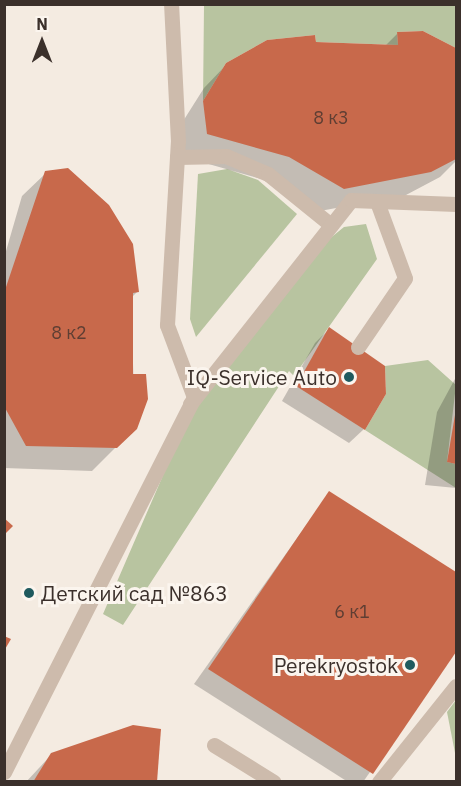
<!DOCTYPE html>
<meta charset="utf-8">
<style>
body{margin:0}
#map{position:relative;width:461px;height:786px;overflow:hidden;background:#f4ebe1;font-family:"IBM Plex Sans",sans-serif}
div>[style]{position:absolute}
[style*='--x']{left:calc(var(--x)*1px);top:calc(var(--y)*1px);width:calc(var(--w)*1px);rotate:calc(var(--a)*1deg)}
.green>*{inset:0;background:#b8c4a0}
.shadow>*{inset:0;background:#0003}
.building>*{inset:0;background:#c8694b}
.minor>*{height:15px;margin:-7.5px;padding:0 7.5px;transform-origin:7.5px;border-radius:7.5px;background:#cdbbac}
.dots>*{width:16px;height:16px;translate:-50% -50%;box-sizing:border-box;border:3px solid #fbf5ee;border-radius:50%}
span{translate:-50% -50%;white-space:nowrap;text-align:center;line-height:1.15;-webkit-text-stroke:6px #fbf5ee;paint-order:stroke}
.number-label{font-size:18px;color:#5e3e33}
.number-label span{-webkit-text-stroke-width:0}
.poi-label{font-size:21px;color:#3b302b}
.right{translate:-100% -50%;text-align:right}
.left{translate:0 -50%;text-align:left}
.frame{position:absolute;inset:0;border:6px solid #3b302b;pointer-events:none}
.north{position:absolute;left:12px;top:12px;width:60px;height:60px;-webkit-text-stroke:4px #fbf5ee;paint-order:stroke;rotate:0deg;font-size:16px;font-weight:700;line-height:24px;text-align:center;color:#3b302b}
.north::after{content:'';display:block;margin:auto;width:21px;height:27px;background:#3b302b;clip-path:polygon(50% 0,100% 100%,50% 72%,0 100%)}
</style>
<div id="map">
<div class="green">
<div style="clip-path:polygon(204px 5px,456px 5px,456px 48px,423px 31px,397px 32px,398px 45px,316px 42px,315px 35px,267px 40px,226px 63px,203px 101px)"></div>
<div style="clip-path:polygon(227px 169px,258px 180px,297px 214px,196px 337px,190px 319px,198px 174px)"></div>
<div style="clip-path:polygon(366px 224px,377px 259px,294px 376px,289px 371px,123px 625px,103px 614px,187px 420px,323px 244px,344px 227px)"></div>
<div style="clip-path:polygon(428px 360px,456px 385px,447px 462px,456px 464px,456px 488px,365px 430px,386px 394px,385px 366px)"></div>
<div style="clip-path:polygon(456px 700px,456px 758px,447px 712px)"></div>
</div>
<div class="shadow">
<div style="clip-path:polygon(398px 33px,423px 33px,456px 50px,456px 161px,440px 177px,406px 195px,320px 211px,265px 180px,184px 157px,180px 126px,204px 88px,227px 64px,314px 44px,385px 46px)"></div>
<div style="clip-path:polygon(46px 173px,138px 291px,131px 298px,135px 428px,92px 471px,4px 468px,4px 258px,22px 196px)"></div>
<div style="clip-path:polygon(329px 329px,364px 429px,349px 443px,282px 401px,315px 343px)"></div>
<div style="clip-path:polygon(456px 377px,456px 488px,425px 485px,437px 412px)"></div>
<div style="clip-path:polygon(329px 493px,456px 574px,456px 649px,363px 782px,348px 782px,194px 684px)"></div>
<div style="clip-path:polygon(52px 754px,155px 782px,26px 782px)"></div>
</div>
<div class="building">
<div style="clip-path:polygon(423px 31px,456px 48px,456px 159px,431px 172px,344px 189px,289px 157px,207px 134px,203px 101px,226px 63px,267px 40px,315px 35px,316px 42px,398px 45px,397px 32px)"></div>
<div style="clip-path:polygon(68px 168px,109px 205px,133px 244px,139px 292px,133px 293px,133px 374px,146px 374px,148px 399px,137px 429px,117px 448px,26px 446px,4px 406px,4px 293px,45px 171px)"></div>
<div style="clip-path:polygon(329px 327px,385px 366px,386px 394px,365px 430px,296px 386px)"></div>
<div style="clip-path:polygon(455px 415px,456px 415px,456px 464px,447px 462px)"></div>
<div style="clip-path:polygon(329px 491px,456px 572px,456px 652px,373px 774px,208px 669px)"></div>
<div style="clip-path:polygon(4px 518px,13px 526px,4px 535px)"></div>
<div style="clip-path:polygon(4px 636px,11px 639px,4px 651px)"></div>
<div style="clip-path:polygon(133px 725px,161px 729px,157px 782px,33px 782px,51px 753px)"></div>
</div>
<div class="minor">
<div style="--x:177;--y:157;--w:49;--a:-1.2"></div>
<div style="--x:226;--y:156;--w:46;--a:23.2"></div>
<div style="--x:268;--y:174;--w:81;--a:39"></div>
<div style="--x:358;--y:347;--w:83;--a:-55.7"></div>
<div style="--x:405;--y:278;--w:81;--a:-110.2"></div>
<div style="--x:190;--y:404;--w:260;--a:-51.7"></div>
<div style="--x:351;--y:200;--w:105;--a:2.2"></div>
<div style="--x:214;--y:745;--w:70;--a:31.7"></div>
<div style="--x:4;--y:772;--w:420;--a:-63.1"></div>
<div style="--x:194;--y:397;--w:77;--a:-110.6"></div>
<div style="--x:167;--y:325;--w:184;--a:-86.6"></div>
<div style="--x:178;--y:141;--w:137;--a:-92.9"></div>
<div style="--x:379;--y:782;--w:123;--a:-51.3"></div>
</div>
<div class="dots">
<div style="left:349px;top:377px;background:#1f5a5e"></div>
<div style="left:29px;top:593px;background:#1f5a5e"></div>
<div style="left:410px;top:665px;background:#1f5a5e"></div>
</div>
<div class="number-label">
<span style="left:331px;top:118px">8 к3</span>
<span style="left:69px;top:333px">8 к2</span>
<span style="left:352px;top:612px">6 к1</span>
</div>
<div class="poi-label">
<span class="right" style="left:337px;top:377px">IQ-Service Auto</span>
<span class="left" style="left:41px;top:593px">Детский сад №863</span>
<span class="right" style="left:398px;top:665px">Perekryostok</span>
</div>
<div class="frame"></div>
<div class="north">N</div>
</div>
